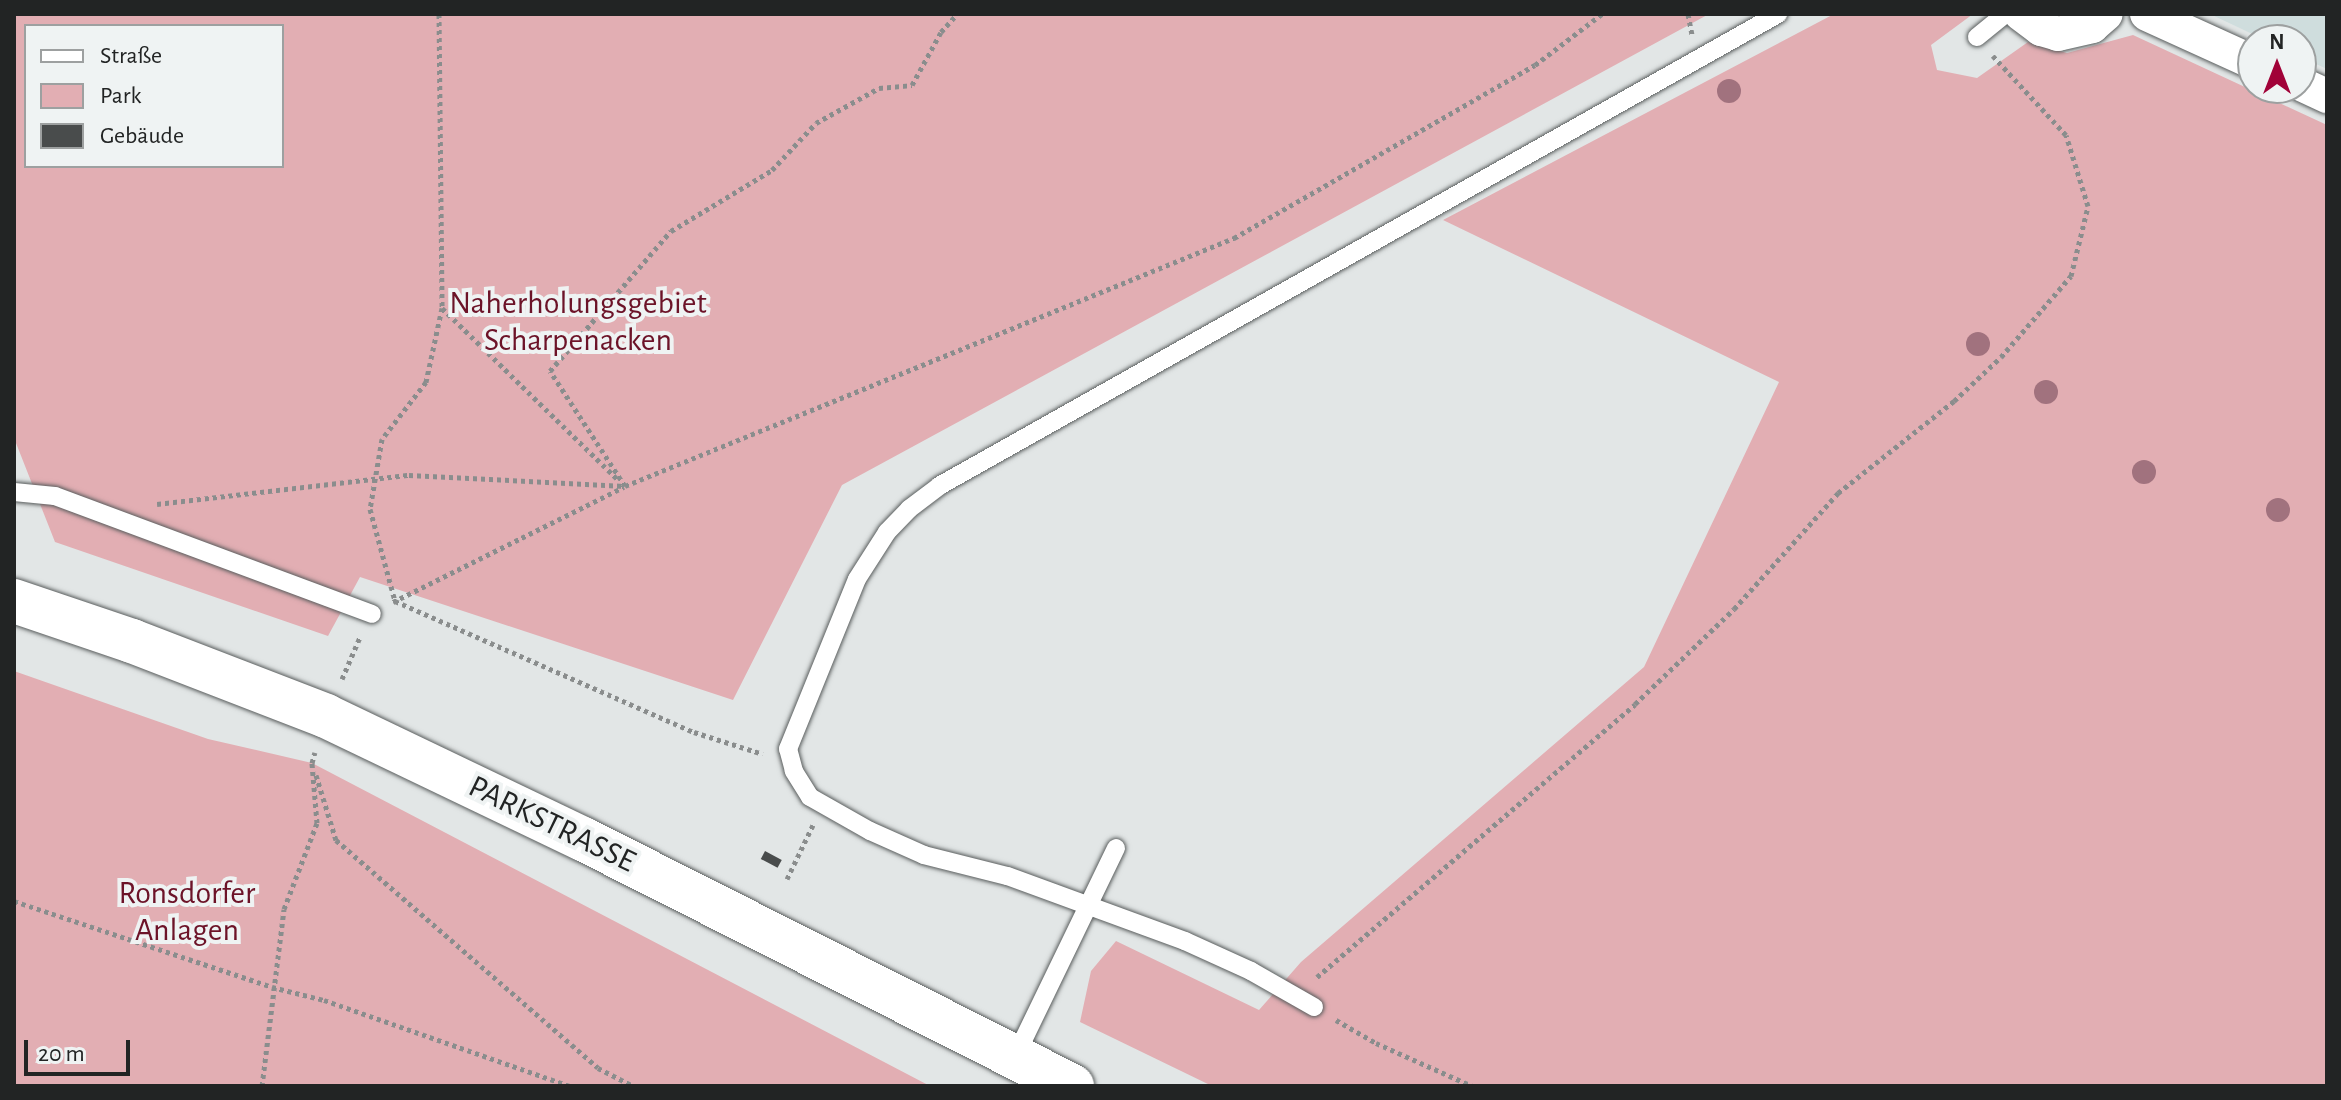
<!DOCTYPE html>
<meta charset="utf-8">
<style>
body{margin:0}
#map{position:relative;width:2341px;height:1100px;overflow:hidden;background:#e2e6e6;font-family:"Alegreya Sans",sans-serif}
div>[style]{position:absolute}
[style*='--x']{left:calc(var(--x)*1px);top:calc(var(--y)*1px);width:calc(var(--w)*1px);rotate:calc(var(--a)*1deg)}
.built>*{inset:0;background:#cfdddd}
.green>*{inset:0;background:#e2aeb3}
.building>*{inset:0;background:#494c4c;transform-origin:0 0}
.path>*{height:5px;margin-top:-2.5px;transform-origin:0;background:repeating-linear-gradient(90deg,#8a8d8d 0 4px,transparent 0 8px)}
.roads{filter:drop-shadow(0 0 2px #595d5d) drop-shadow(0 0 2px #595d5d)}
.lane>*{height:18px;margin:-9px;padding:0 9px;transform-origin:9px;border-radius:9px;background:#fff}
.street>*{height:34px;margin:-17px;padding:0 17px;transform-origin:17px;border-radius:17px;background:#fff}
.primary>*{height:44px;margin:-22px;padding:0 22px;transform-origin:22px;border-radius:22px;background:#fff}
.trees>*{width:24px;height:24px;margin:-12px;border-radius:50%;background:#a1727e}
span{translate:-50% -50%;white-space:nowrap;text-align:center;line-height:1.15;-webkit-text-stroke:8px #eff3f3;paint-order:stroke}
.park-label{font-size:32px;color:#6c1328}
.street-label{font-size:32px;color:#222424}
.frame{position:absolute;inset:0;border:16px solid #222424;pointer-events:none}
.legend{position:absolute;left:24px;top:24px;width:260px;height:144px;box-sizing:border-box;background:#eff3f3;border:2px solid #9da0a0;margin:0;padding:10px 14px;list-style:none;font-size:24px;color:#222424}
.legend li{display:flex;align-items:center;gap:16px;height:40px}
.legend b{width:40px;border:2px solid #9da0a0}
.north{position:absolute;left:2237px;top:24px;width:80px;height:80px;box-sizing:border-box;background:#eff3f3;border:2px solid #9da0a0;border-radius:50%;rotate:0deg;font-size:22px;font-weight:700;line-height:32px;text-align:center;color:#222424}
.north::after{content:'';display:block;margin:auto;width:28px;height:36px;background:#a10238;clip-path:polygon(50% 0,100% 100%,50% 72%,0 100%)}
.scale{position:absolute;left:24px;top:1040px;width:106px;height:36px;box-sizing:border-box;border:4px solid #222424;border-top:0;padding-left:10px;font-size:24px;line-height:28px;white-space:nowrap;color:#222424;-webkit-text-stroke:6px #eff3f3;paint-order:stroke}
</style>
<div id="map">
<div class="built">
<div style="clip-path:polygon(2210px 14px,2327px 14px,2327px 69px,2301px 57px,2301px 40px,2265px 40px)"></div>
</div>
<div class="green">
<div style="clip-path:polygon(evenodd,14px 14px,1709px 14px,842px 485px,733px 700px,360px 577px,328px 636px,55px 542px,14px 438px,14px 14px,26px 26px,282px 26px,282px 166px,26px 166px,26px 26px)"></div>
<div style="clip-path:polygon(1834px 14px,1973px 14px,1931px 45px,1937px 70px,1977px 78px,2028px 42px,2067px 53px,2133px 35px,2327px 125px,2327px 1086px,1212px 1086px,1080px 1022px,1091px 971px,1116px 941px,1259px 1010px,1301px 962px,1644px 667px,1779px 382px,1443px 220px)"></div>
<div style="clip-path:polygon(14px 671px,208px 739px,312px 763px,930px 1086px,14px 1086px)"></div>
</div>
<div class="building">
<div style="left:765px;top:851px;width:19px;height:9px;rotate:28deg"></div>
</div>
<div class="path">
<div style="--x:439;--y:14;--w:294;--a:89.4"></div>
<div style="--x:442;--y:308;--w:246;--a:44.3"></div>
<div style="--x:1688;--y:14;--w:21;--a:79"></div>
<div style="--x:442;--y:308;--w:76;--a:102.2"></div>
<div style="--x:426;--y:382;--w:72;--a:127.7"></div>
<div style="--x:382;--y:439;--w:71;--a:99.7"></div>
<div style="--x:370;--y:509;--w:95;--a:74.8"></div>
<div style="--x:395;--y:601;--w:326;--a:23.7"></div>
<div style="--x:694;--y:732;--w:72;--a:17.7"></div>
<div style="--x:625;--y:486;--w:137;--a:-123.1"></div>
<div style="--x:550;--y:371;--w:185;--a:-49.2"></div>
<div style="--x:671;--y:231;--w:118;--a:-31.1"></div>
<div style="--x:772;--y:170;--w:64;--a:-46.9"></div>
<div style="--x:816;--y:123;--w:72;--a:-29.1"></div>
<div style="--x:879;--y:88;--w:33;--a:-5"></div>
<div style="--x:912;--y:85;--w:60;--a:-61.3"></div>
<div style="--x:941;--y:32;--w:24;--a:-48"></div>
<div style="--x:157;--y:504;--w:254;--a:-6.6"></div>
<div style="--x:409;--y:475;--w:216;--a:2.9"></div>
<div style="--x:625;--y:486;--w:658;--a:-22.16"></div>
<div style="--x:1234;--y:238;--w:347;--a:-29.9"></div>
<div style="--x:1535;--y:65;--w:84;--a:-37.3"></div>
<div style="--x:393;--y:602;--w:258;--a:-26.5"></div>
<div style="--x:342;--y:679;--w:46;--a:-66.8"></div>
<div style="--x:316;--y:775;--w:68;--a:72.9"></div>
<div style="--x:336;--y:840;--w:347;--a:41"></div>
<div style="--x:598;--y:1068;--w:39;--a:27"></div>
<div style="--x:787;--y:879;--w:60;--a:-64.3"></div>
<div style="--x:14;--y:901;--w:272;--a:18.4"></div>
<div style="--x:272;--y:987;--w:54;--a:14"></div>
<div style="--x:324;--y:1000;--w:260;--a:19.3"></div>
<div style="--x:1317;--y:977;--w:419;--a:-40.6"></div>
<div style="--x:1635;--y:704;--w:137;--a:-43.8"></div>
<div style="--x:1734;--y:609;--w:156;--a:-48.1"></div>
<div style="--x:1838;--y:493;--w:148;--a:-38.4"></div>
<div style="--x:1954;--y:401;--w:64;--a:-43.1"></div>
<div style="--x:2001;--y:357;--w:107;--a:-49.2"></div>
<div style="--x:2071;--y:276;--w:72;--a:-76.3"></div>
<div style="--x:2088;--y:206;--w:74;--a:-107.2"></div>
<div style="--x:2066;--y:135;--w:108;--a:-132.7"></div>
<div style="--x:1336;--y:1020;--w:46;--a:29.9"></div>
<div style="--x:1376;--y:1043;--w:105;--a:24.1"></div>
<div style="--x:262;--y:1086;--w:178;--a:-82.9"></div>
<div style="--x:284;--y:909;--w:92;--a:-69"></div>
<div style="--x:317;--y:823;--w:60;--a:-94.8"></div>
<div style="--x:312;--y:763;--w:11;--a:-75"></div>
</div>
<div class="roads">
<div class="lane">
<div style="--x:1977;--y:37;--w:36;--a:-39"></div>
<div style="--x:14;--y:492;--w:41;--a:5.6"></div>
<div style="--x:55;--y:496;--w:338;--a:20.4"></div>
<div style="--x:1314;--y:1007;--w:73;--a:-150.3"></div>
<div style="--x:1251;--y:971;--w:72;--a:-155.6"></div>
<div style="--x:1185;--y:941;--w:189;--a:-159.9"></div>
<div style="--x:1007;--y:876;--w:86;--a:-165.8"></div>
<div style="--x:924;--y:855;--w:59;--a:-156"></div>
<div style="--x:870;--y:831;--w:69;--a:-150.5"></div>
<div style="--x:810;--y:797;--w:31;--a:-122"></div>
<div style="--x:794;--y:771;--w:23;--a:-105"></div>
<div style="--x:788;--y:749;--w:183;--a:-67.9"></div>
<div style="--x:857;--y:579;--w:56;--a:-57.4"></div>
<div style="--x:887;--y:532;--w:32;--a:-46"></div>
<div style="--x:909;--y:509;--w:38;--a:-37"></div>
<div style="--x:939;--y:486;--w:963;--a:-29.36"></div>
<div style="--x:1015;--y:1057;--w:232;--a:-64.2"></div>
</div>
<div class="street">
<div style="--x:2021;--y:14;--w:25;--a:37"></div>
<div style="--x:2041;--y:29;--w:18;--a:16"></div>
<div style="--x:2058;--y:34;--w:35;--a:-13"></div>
<div style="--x:2092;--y:26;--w:18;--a:-41"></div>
<div style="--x:2147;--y:14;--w:116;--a:24.4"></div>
<div style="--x:2301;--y:84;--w:29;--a:25"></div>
</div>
<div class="primary">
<div style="--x:14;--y:601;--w:125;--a:18.7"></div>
<div style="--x:132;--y:641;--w:208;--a:21.1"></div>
<div style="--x:326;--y:716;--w:285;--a:25.6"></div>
<div style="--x:583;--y:839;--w:548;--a:26.8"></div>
</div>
</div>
<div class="trees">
<div style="left:1729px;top:91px"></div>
<div style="left:1978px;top:344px"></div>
<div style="left:2046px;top:392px"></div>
<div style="left:2144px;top:472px"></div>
<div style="left:2278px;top:510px"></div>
</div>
<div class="park-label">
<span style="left:578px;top:322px">Naherholungsgebiet<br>Scharpenacken</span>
<span style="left:187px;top:912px">Ronsdorfer<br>Anlagen</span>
</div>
<div class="street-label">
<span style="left:552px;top:824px;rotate:26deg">PARKSTRASSE</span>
</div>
<div class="frame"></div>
<ul class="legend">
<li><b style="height:10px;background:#fff"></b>Straße</li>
<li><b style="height:22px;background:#e2aeb3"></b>Park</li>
<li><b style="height:22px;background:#494c4c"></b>Gebäude</li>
</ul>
<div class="north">N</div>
<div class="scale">20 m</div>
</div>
